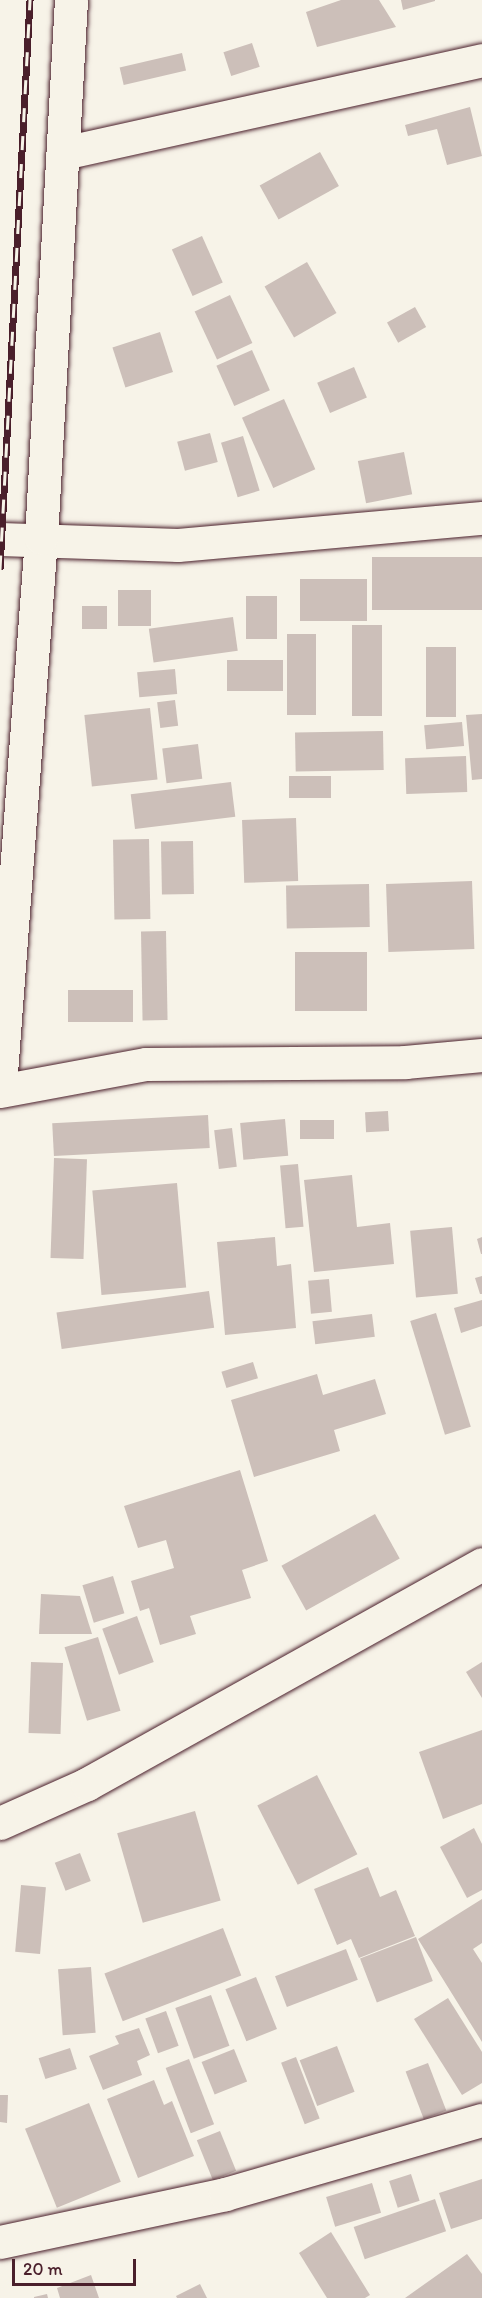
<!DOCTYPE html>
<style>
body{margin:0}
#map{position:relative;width:482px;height:2298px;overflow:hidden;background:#f7f3e8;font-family:Itim,sans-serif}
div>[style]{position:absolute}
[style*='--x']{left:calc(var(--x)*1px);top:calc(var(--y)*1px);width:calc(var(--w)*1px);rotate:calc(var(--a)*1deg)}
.building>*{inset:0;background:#ccbfb9;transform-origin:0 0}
.roads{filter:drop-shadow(0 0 2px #4a1f2b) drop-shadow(0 0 2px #4a1f2b)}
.minor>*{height:33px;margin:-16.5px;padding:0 16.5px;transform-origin:16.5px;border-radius:16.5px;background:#f7f3e8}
.rail>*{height:7px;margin-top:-3.5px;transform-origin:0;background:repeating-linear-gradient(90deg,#f7f3e8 0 14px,#4a1f2b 0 28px);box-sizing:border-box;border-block:2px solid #4a1f2b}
span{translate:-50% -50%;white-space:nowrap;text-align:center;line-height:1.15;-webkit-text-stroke:5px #f7f3e8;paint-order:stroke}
.scale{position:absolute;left:12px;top:2259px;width:124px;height:27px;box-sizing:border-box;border:3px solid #4a1f2b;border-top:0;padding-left:8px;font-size:18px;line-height:21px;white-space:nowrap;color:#4a1f2b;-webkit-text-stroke:4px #f7f3e8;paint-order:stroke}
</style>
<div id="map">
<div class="building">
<div style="clip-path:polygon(341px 0,379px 0,396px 27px,317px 47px,306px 12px)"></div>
<div style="clip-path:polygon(401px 0,435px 0,435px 1px,403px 10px)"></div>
<div style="left:252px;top:43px;width:25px;height:30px;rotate:72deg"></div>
<div style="left:182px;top:53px;width:18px;height:64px;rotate:77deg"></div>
<div style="clip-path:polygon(470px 107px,482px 156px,447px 165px,437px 129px,408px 136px,405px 125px)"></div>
<div style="left:320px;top:152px;width:39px;height:69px;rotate:61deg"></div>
<div style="left:202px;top:236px;width:51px;height:33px;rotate:66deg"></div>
<div style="left:307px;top:262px;width:59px;height:49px;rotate:60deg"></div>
<div style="left:230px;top:295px;width:53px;height:39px;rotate:65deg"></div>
<div style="left:415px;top:307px;width:23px;height:32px;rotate:61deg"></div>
<div style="left:160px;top:332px;width:42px;height:50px;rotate:72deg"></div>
<div style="left:252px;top:350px;width:44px;height:39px;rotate:66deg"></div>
<div style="left:354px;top:367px;width:33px;height:40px;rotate:67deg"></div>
<div style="left:284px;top:399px;width:77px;height:46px;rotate:66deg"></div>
<div style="left:210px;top:433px;width:30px;height:34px;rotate:75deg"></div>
<div style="left:243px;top:436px;width:57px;height:23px;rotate:73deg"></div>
<div style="left:404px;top:452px;width:43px;height:47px;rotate:79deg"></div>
<div style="left:482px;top:557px;width:53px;height:110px;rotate:90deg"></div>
<div style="left:300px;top:579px;width:67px;height:42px"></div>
<div style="left:118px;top:590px;width:33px;height:36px"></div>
<div style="left:246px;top:596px;width:31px;height:43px"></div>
<div style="left:82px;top:606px;width:25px;height:23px"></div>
<div style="left:233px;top:617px;width:34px;height:85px;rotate:82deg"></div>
<div style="left:352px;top:625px;width:30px;height:91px"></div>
<div style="left:287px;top:634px;width:29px;height:81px"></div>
<div style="left:426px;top:647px;width:30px;height:70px"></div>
<div style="left:227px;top:660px;width:56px;height:31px"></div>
<div style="left:175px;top:669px;width:25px;height:38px;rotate:85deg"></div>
<div style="left:175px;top:700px;width:26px;height:18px;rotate:83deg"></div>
<div style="left:150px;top:708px;width:72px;height:66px;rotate:84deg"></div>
<div style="clip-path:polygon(482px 714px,482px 779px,472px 780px,466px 715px)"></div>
<div style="left:462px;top:722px;width:24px;height:38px;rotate:85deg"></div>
<div style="left:383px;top:731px;width:39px;height:88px;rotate:89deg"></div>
<div style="left:198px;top:744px;width:35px;height:36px;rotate:83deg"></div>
<div style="left:466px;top:756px;width:36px;height:61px;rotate:88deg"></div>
<div style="left:289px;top:776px;width:42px;height:22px"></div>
<div style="left:231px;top:782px;width:35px;height:101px;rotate:83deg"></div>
<div style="left:296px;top:818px;width:63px;height:54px;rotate:88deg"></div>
<div style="left:149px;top:839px;width:80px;height:36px;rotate:89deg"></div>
<div style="left:193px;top:841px;width:53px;height:32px;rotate:89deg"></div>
<div style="left:472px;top:881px;width:68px;height:86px;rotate:88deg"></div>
<div style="left:369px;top:884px;width:43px;height:83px;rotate:89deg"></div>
<div style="left:166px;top:931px;width:89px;height:25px;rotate:89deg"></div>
<div style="left:367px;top:952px;width:59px;height:72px;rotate:90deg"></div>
<div style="left:133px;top:990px;width:32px;height:65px;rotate:90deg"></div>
<div style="left:388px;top:1111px;width:20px;height:23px;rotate:87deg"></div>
<div style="left:208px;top:1115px;width:33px;height:156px;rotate:87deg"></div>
<div style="left:285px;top:1119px;width:37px;height:45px;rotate:85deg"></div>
<div style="left:300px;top:1120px;width:34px;height:19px"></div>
<div style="left:232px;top:1128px;width:39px;height:18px;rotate:83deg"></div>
<div style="left:54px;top:1158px;width:33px;height:100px;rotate:2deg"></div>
<div style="left:298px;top:1164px;width:63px;height:18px;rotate:85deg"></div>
<div style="clip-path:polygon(352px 1175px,357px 1227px,390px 1223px,394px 1264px,314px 1272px,304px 1180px)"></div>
<div style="left:177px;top:1183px;width:105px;height:85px;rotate:85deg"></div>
<div style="left:452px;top:1227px;width:67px;height:42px;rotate:85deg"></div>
<div style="clip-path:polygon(275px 1237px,277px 1266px,291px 1264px,296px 1328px,225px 1335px,217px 1242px)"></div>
<div style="clip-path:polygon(482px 1237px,482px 1254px,481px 1254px,477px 1239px)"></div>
<div style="clip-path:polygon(482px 1276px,482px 1294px,480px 1294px,475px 1278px)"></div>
<div style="left:329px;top:1279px;width:33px;height:21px;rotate:85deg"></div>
<div style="left:209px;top:1291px;width:37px;height:154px;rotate:82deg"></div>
<div style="clip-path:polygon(482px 1300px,482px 1326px,461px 1333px,454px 1308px)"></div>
<div style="left:436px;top:1313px;width:119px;height:27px;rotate:73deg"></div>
<div style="left:372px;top:1314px;width:23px;height:60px;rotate:83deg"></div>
<div style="left:253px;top:1362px;width:17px;height:33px;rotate:73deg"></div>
<div style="clip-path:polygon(317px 1374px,323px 1395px,375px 1379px,386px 1414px,334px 1430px,340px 1451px,254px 1477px,231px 1400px)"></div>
<div style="clip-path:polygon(240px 1470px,268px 1561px,242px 1570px,251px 1598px,190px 1616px,196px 1634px,160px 1645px,149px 1608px,140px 1611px,131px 1581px,174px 1568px,166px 1540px,138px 1548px,124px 1506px)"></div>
<div style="left:375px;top:1514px;width:51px;height:107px;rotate:61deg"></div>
<div style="left:113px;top:1576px;width:39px;height:32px;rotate:73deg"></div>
<div style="clip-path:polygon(41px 1594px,80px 1596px,92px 1634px,39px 1634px)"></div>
<div style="left:137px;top:1616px;width:49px;height:37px;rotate:70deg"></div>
<div style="left:98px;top:1637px;width:77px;height:35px;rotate:73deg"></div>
<div style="left:31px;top:1662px;width:32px;height:71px;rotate:2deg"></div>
<div style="clip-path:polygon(482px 1662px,482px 1698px,466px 1672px)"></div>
<div style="clip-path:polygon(482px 1730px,482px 1804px,443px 1819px,419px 1752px)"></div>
<div style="left:317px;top:1775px;width:89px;height:67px;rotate:63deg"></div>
<div style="left:195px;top:1811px;width:93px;height:81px;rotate:74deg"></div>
<div style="clip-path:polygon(474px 1828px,482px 1844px,482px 1890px,467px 1898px,440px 1847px)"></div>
<div style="left:80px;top:1853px;width:30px;height:27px;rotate:69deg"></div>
<div style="clip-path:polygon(368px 1867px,380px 1897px,396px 1890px,415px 1936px,359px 1958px,351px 1939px,337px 1945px,314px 1889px)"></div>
<div style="left:21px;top:1885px;width:25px;height:67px;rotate:5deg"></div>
<div style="clip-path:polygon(482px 1899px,482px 1943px,473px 1949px,482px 1963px,482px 2042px,418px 1939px)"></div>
<div style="left:223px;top:1928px;width:51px;height:127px;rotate:69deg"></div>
<div style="left:416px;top:1937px;width:47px;height:60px;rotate:69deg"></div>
<div style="left:346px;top:1949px;width:33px;height:76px;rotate:69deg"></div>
<div style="left:91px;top:1967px;width:66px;height:33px;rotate:86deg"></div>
<div style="left:256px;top:1977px;width:56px;height:33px;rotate:68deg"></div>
<div style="left:211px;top:1995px;width:54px;height:38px;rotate:70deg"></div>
<div style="clip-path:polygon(448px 1998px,482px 2052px,482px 2083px,462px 2095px,414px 2019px)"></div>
<div style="left:166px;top:2011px;width:37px;height:22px;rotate:70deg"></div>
<div style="clip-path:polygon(139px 2028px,150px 2055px,137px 2061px,142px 2075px,103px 2090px,89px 2056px,119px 2044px,115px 2036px)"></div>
<div style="left:337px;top:2046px;width:49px;height:40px;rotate:69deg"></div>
<div style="left:70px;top:2048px;width:22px;height:33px;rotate:72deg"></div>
<div style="left:234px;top:2049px;width:35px;height:35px;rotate:68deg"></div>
<div style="left:296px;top:2057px;width:66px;height:16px;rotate:69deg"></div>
<div style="left:189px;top:2059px;width:70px;height:25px;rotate:69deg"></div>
<div style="left:428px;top:2063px;width:51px;height:24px;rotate:69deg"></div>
<div style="clip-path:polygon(154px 2080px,164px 2105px,172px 2101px,194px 2156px,138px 2178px,107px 2099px)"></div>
<div style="clip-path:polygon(0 2095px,8px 2095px,7px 2123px,0 2122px)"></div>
<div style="left:89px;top:2103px;width:85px;height:69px;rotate:68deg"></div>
<div style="left:220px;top:2131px;width:43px;height:25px;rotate:68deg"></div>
<div style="left:411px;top:2174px;width:28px;height:23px;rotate:72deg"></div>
<div style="clip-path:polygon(482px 2179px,482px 2219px,451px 2229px,439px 2193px)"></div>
<div style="left:372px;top:2183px;width:31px;height:48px;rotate:73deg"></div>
<div style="left:435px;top:2199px;width:34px;height:86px;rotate:71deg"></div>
<div style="clip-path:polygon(331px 2232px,370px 2295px,365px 2298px,327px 2298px,299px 2253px)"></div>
<div style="clip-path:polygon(467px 2254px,482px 2274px,482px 2298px,405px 2298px)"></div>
<div style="clip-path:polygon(91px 2275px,99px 2298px,60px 2298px,57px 2288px)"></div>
<div style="clip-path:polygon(200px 2284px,207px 2298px,177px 2298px,176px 2296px)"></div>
<div style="clip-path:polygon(47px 2294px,48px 2298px,34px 2298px,34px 2297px)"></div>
</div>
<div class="roads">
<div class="minor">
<div style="--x:63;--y:153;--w:429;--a:-12.5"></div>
<div style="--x:0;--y:539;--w:178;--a:1.9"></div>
<div style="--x:178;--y:545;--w:305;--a:-5.1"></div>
<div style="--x:0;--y:1086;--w:550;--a:-85.72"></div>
<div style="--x:41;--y:538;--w:539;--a:-86.81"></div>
<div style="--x:0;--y:1091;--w:148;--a:-10.5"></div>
<div style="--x:146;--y:1064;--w:259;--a:-0.4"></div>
<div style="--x:405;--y:1062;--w:77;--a:-5.2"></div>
<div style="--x:0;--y:1823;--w:95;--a:-24.1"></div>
<div style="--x:87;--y:1784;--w:452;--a:-29.1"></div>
<div style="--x:0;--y:2242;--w:230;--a:-12"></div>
<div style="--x:225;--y:2194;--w:267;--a:-16.1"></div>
</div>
</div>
<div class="rail">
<div style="--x:0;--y:569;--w:570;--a:-86.98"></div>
</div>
<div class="scale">20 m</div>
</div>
